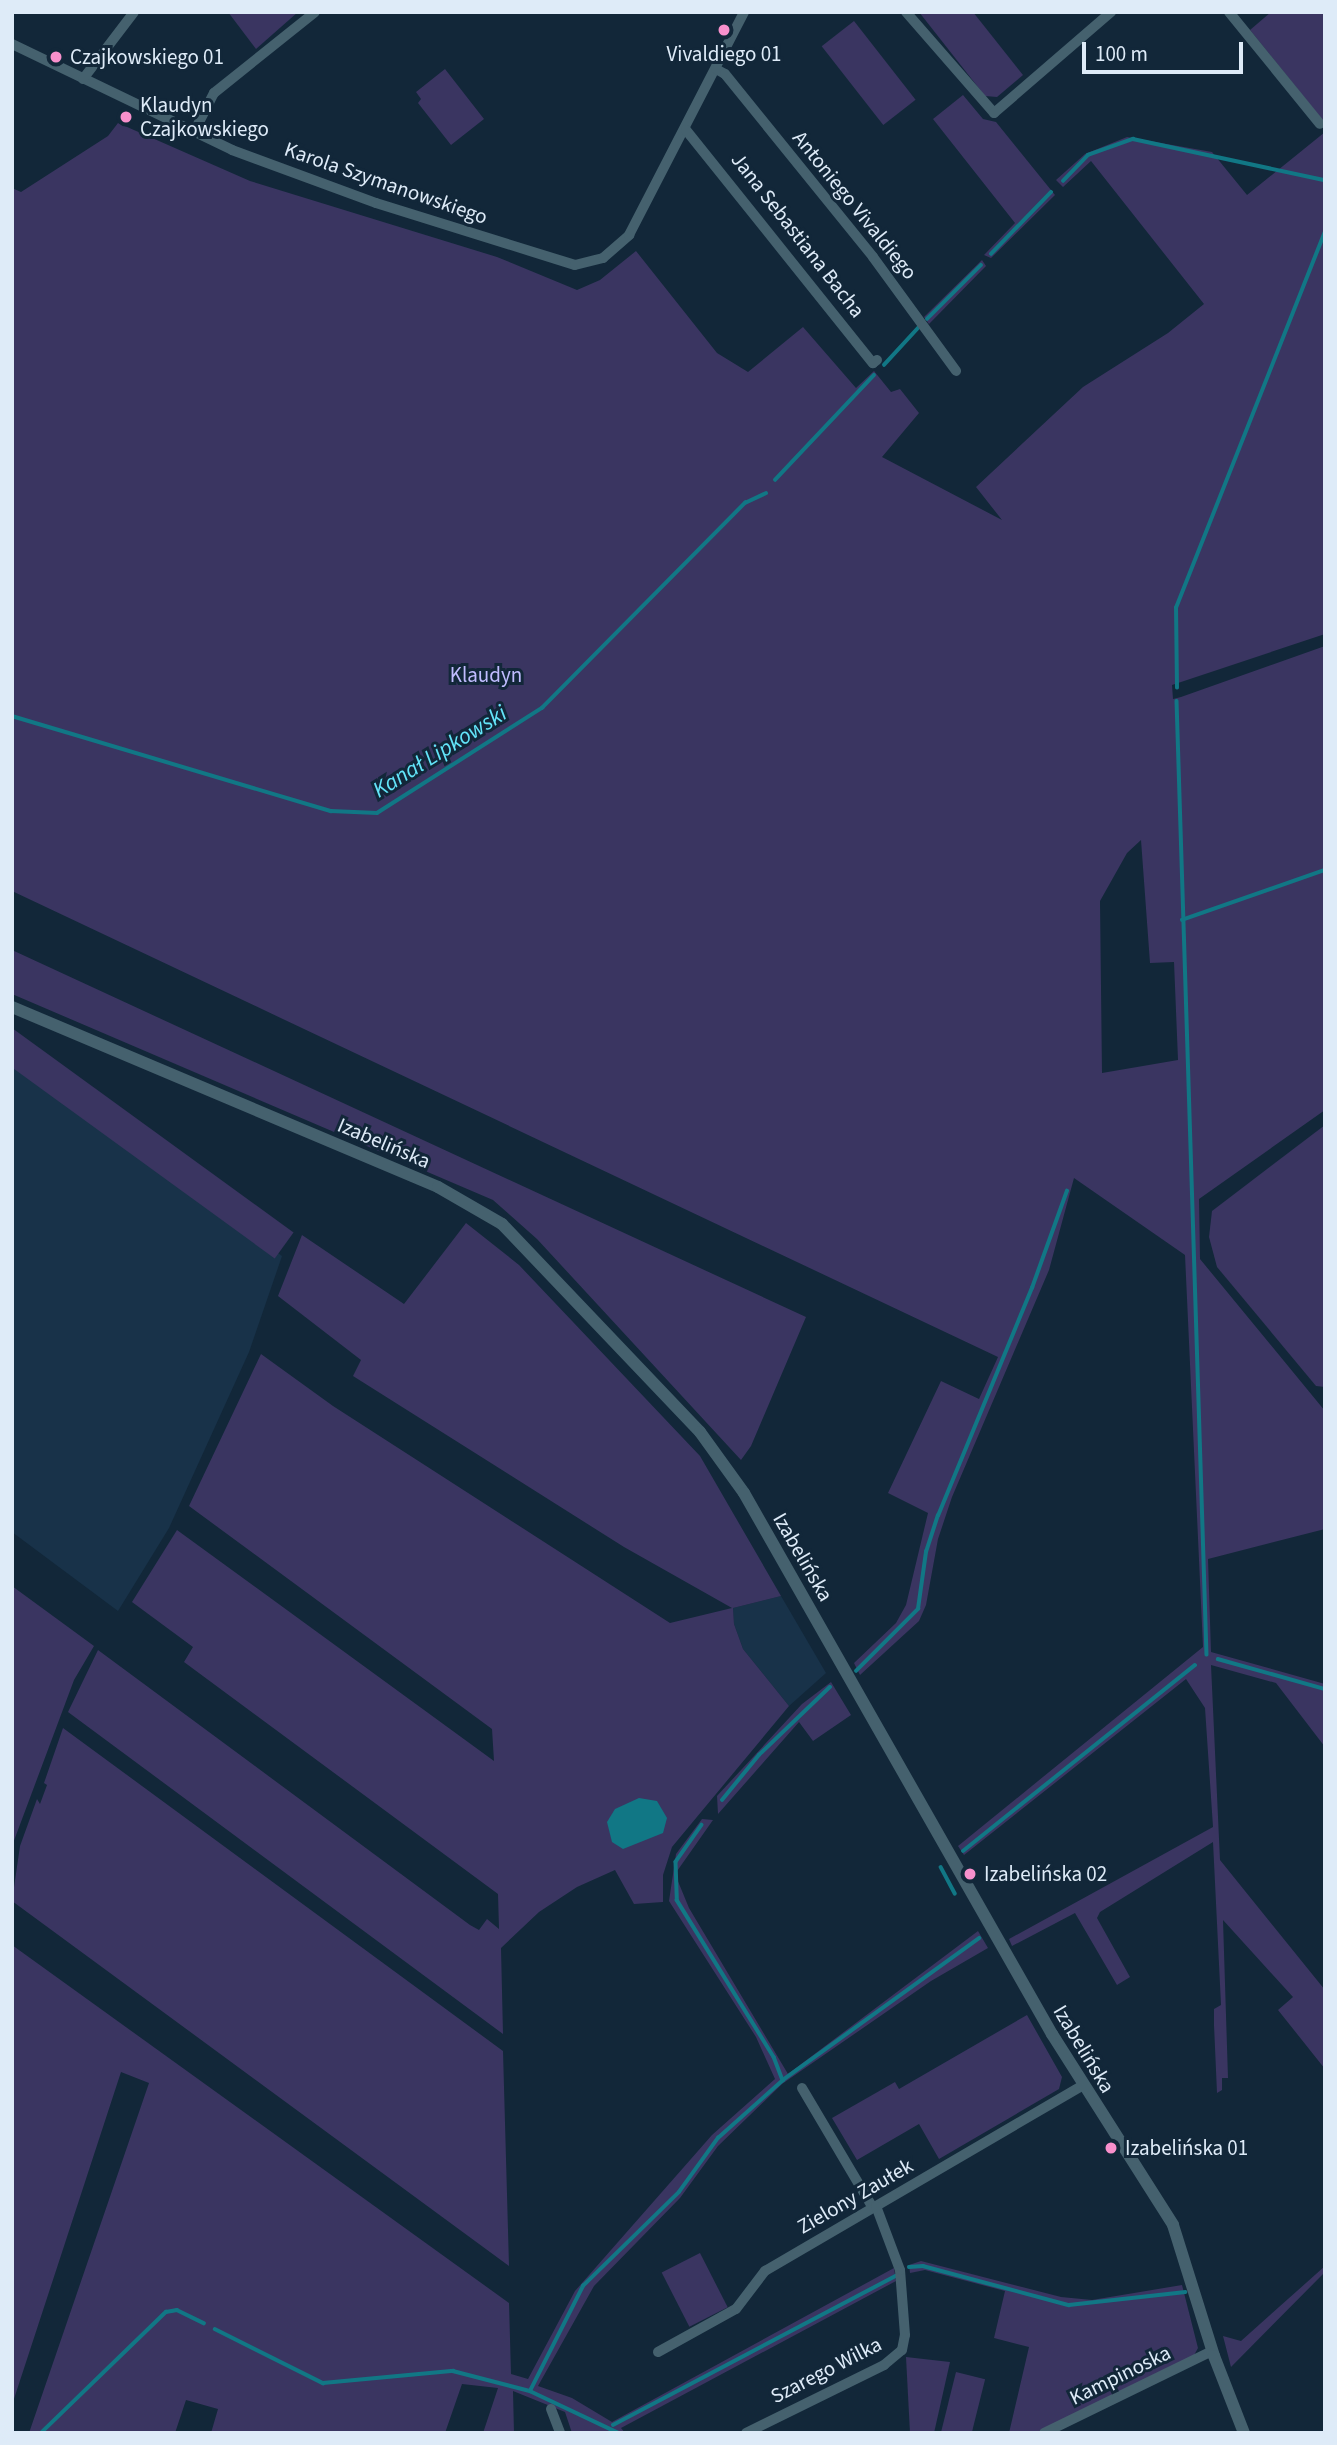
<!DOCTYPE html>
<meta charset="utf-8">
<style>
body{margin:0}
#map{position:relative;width:1337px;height:2445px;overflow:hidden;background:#122739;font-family:"Source Sans 3",sans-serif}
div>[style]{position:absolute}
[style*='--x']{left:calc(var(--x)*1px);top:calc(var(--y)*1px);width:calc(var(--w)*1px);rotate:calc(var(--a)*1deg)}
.built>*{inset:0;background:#183249}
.green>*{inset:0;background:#3a3561;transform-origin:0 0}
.water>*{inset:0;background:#117785}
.stream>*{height:3.5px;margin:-1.75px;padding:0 1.75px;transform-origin:1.75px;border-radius:1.75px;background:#117785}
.minor>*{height:10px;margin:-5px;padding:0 5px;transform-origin:5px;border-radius:5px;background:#45616e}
.tertiary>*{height:12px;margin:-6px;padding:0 6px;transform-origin:6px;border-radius:6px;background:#45616e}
.dots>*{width:19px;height:19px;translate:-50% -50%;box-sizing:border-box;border:4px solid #122739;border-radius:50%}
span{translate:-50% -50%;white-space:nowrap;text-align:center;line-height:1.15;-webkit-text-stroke:6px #122739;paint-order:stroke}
.poi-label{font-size:21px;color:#deebf8}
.left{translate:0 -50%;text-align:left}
.street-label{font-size:21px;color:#deebf8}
.park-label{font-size:21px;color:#c0bcff}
.water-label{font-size:23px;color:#63e5f9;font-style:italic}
.frame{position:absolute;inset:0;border:14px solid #deebf8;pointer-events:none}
.scale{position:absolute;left:1082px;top:42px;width:161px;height:32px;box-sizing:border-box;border:4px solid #deebf8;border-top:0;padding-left:9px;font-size:21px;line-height:24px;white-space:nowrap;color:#deebf8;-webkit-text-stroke:5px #122739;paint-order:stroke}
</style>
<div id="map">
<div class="built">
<div style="clip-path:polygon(12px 1060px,282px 1256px,249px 1352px,169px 1528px,118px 1611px,12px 1532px)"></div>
<div style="clip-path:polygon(781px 1596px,826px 1673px,789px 1706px,743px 1649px,734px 1624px,733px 1608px)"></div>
</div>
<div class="green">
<div style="clip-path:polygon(228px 12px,298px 12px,256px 49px)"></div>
<div style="clip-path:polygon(919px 12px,973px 12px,1023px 75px,997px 97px,985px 96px)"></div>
<div style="clip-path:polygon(1271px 12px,1325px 12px,1325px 123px,1250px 30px)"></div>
<div style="left:854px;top:21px;width:100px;height:41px;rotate:52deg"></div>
<div style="clip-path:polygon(445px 69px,484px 119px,451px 145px,418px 103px,421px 99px,416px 92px)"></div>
<div style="clip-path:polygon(963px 95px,983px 119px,996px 122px,1055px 195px,991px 258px,984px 255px,1015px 223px,933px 119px)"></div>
<div style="clip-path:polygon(evenodd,118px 123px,250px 181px,497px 257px,577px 290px,600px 280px,636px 251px,717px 353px,748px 372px,803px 327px,856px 388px,874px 371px,891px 392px,900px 389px,919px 413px,882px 457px,1002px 520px,976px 487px,1083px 387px,1168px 333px,1204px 304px,1091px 161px,1063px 187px,1056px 180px,1085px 154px,1127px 137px,1212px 152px,1247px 195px,1325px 132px,1325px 634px,1172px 685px,1173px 699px,1181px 697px,1325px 646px,1325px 1110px,1199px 1199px,1200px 1259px,1325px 1411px,1325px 1529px,1208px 1559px,1211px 1652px,1325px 1684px,1325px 1747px,1276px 1683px,1211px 1665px,1220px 1860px,1325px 1990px,1325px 2069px,1278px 2010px,1293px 1997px,1223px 1920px,1228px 2078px,1222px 2078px,1222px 2090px,1217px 2093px,1214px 2025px,1214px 2009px,1221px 2005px,1213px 1842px,1100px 1912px,1097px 1918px,1130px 1977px,1117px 1985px,1075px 1913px,1012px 1946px,1009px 1939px,1213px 1827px,1205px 1708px,1186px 1679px,964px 1855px,958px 1846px,1203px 1647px,1185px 1255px,1074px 1178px,1049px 1270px,952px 1497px,938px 1539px,926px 1605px,919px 1621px,860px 1675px,854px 1663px,896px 1623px,906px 1605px,928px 1513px,888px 1493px,941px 1381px,979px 1399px,998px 1357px,12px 891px,12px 188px,21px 192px,108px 136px,118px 123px,1141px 840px,1150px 963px,1174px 962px,1178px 1060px,1102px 1073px,1100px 901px,1127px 853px,1141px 840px)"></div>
<div style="clip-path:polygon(982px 260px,986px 266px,929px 324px,924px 317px)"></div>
<div style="clip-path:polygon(12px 950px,806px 1317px,751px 1446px,741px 1460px,537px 1239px,493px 1200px,12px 994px)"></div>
<div style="left:12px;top:1028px;width:348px;height:32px;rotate:36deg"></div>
<div style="clip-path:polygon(1325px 1125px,1325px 1387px,1316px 1386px,1217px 1267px,1209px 1237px,1212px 1211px)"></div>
<div style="clip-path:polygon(466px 1223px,519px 1265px,700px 1456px,781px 1596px,733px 1608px,734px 1624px,743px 1649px,789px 1706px,672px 1847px,663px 1875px,663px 1902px,634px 1904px,615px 1870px,577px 1887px,539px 1912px,501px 1948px,503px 2034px,68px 1712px,98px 1650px,470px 1925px,479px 1930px,487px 1919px,499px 1929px,498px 1894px,184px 1662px,193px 1647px,132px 1602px,177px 1530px,494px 1761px,492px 1729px,189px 1506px,261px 1354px,333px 1406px,670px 1623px,732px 1608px,624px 1547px,353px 1376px,361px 1360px,278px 1296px,302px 1235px,404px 1304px)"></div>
<div style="clip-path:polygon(12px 1586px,94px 1646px,74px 1680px,12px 1846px)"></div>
<div style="clip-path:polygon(831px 1682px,851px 1715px,813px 1741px,799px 1722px,718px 1814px,717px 1796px,802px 1704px)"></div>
<div style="clip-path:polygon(63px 1728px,503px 2051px,509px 2266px,12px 1901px,20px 1846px,37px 1799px,40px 1804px,47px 1785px,44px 1783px)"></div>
<div style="clip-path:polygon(702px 1819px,713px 1820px,675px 1874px,689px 1908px,788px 2074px,978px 1931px,988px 1948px,931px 1981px,782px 2084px,718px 2146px,680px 2198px,594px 2286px,538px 2386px,572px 2398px,612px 2422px,894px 2268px,896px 2281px,621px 2428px,625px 2433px,572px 2433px,565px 2412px,513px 2391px,514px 2433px,483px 2433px,498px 2388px,462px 2384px,445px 2433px,211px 2433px,218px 2409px,186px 2400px,175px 2433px,29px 2433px,149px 2083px,121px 2072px,12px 2405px,12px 1945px,509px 2303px,511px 2374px,528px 2379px,575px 2291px,712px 2135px,775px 2079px,756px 2037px,669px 1901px,676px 1854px)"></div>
<div style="clip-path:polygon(1027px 2015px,1062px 2077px,1059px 2089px,939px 2159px,919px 2124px,857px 2160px,832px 2118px,895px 2082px,899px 2089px)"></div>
<div style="left:700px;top:2253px;width:61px;height:43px;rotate:63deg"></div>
<div style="clip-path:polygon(921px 2261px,1061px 2297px,1092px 2300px,1182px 2285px,1198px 2348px,1193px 2357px,1035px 2433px,1009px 2433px,1029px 2347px,994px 2338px,1005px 2291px,925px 2270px,910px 2273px,909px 2265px)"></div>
<div style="clip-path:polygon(1325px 2266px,1325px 2272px,1231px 2367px,1223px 2336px,1241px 2341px)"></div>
<div style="clip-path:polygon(906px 2357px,950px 2362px,934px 2433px,910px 2433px)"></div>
<div style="left:956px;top:2372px;width:30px;height:63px;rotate:14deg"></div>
</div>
<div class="water">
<div style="clip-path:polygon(639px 1798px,657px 1801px,667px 1818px,663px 1833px,623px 1849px,612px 1842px,607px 1822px,615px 1809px)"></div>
</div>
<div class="stream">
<div style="--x:1063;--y:181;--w:36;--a:-46"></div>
<div style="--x:1088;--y:155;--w:48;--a:-19.6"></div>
<div style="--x:1133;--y:139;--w:196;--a:12.1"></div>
<div style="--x:991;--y:254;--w:86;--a:-45.9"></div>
<div style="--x:927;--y:319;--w:76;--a:-45"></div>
<div style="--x:884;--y:365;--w:50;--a:-47.4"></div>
<div style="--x:775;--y:480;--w:144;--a:-46.7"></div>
<div style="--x:1177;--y:688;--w:80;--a:-90.7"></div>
<div style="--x:1176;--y:608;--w:405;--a:-68.4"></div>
<div style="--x:1177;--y:701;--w:954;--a:88.2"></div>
<div style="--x:12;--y:716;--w:333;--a:16.6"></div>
<div style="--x:331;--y:811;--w:46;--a:2.5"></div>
<div style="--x:377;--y:813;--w:196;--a:-32.5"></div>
<div style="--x:542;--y:708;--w:289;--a:-45.3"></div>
<div style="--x:745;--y:503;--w:23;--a:-25"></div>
<div style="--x:1182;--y:920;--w:151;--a:-19.3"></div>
<div style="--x:1218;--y:1659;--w:111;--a:15.7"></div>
<div style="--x:856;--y:1671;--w:88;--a:-45"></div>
<div style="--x:918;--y:1609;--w:58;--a:-82"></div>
<div style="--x:926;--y:1552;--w:38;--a:-72"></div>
<div style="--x:938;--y:1516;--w:247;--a:-67.6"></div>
<div style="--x:1032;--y:1288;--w:103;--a:-70.2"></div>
<div style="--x:722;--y:1800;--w:58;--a:-50.6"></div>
<div style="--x:759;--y:1755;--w:98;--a:-43.8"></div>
<div style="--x:702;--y:1825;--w:45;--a:125.1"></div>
<div style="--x:676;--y:1862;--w:38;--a:88"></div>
<div style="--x:677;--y:1900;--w:185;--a:58.3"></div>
<div style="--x:774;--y:2057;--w:25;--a:69"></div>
<div style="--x:963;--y:1851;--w:297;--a:-38.7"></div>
<div style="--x:941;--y:1867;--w:30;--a:62"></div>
<div style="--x:909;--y:2267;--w:14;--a:-4"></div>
<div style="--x:923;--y:2266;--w:151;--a:15"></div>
<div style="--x:1069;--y:2305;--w:117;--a:-6.4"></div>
<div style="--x:215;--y:2329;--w:121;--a:26.6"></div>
<div style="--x:323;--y:2383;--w:131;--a:-5.3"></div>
<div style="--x:453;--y:2371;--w:80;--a:14.6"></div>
<div style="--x:530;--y:2391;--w:98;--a:25.3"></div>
<div style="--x:530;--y:2391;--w:118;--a:-63.2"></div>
<div style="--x:583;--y:2286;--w:134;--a:-44.4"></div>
<div style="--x:679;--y:2192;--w:67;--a:-54.2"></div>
<div style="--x:718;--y:2138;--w:87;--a:-41.7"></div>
<div style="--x:783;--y:2080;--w:242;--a:-35.9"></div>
<div style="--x:613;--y:2425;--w:320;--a:-27.8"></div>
<div style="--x:41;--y:2433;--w:174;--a:-44.1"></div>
<div style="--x:166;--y:2312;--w:11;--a:-10"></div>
<div style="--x:177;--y:2310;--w:30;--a:26"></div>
</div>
<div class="minor">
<div style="--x:906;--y:12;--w:134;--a:48.9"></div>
<div style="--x:994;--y:113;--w:155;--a:-40.8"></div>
<div style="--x:1229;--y:12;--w:144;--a:50.9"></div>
<div style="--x:12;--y:44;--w:244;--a:25.7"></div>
<div style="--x:232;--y:150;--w:153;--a:20.2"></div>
<div style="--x:376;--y:203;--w:208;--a:17.3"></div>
<div style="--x:575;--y:265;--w:29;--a:-14"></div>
<div style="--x:603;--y:258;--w:35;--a:-41"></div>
<div style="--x:629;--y:235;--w:251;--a:-62.7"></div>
<div style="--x:716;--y:69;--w:10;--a:29"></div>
<div style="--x:725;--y:74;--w:235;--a:51"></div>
<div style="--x:873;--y:257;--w:141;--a:53.9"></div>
<div style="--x:83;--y:79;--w:84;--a:-52.7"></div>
<div style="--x:686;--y:130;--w:299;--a:51.3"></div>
<div style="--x:873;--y:363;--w:5;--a:-37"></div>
<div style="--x:194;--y:132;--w:44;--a:-62.9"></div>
<div style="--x:214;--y:93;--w:129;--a:-38.7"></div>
<div style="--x:802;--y:2088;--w:139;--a:59.4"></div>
<div style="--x:658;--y:2352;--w:89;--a:-28.9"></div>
<div style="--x:736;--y:2309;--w:48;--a:-52.7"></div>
<div style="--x:765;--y:2271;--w:368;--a:-30.3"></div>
<div style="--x:551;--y:2409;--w:26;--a:69"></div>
<div style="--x:746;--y:2433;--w:154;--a:-26.2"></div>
<div style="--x:884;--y:2365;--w:23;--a:-40"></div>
<div style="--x:902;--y:2350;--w:15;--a:-79"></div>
<div style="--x:905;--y:2335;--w:65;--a:-94.4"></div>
<div style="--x:900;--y:2270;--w:68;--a:-110.6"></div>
<div style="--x:1044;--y:2433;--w:187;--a:-26"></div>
</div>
<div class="tertiary">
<div style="--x:12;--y:1007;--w:462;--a:22.9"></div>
<div style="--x:438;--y:1187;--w:74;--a:30"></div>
<div style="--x:502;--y:1224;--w:287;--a:46.4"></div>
<div style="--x:700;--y:1432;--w:75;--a:54.2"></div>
<div style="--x:744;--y:1493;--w:623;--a:60.35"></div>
<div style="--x:1052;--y:2034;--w:226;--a:57.6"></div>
<div style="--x:1173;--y:2225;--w:137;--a:72.6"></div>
<div style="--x:1214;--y:2356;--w:83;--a:68.7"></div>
</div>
<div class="dots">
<div style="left:724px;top:30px;background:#f890cc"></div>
<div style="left:56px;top:57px;background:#f890cc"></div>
<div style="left:126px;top:117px;background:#f890cc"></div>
<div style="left:970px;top:1874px;background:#f890cc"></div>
<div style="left:1111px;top:2148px;background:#f890cc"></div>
</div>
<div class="poi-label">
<span style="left:724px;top:54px">Vivaldiego 01</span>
<span class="left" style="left:70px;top:57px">Czajkowskiego 01</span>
<span class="left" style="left:140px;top:117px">Klaudyn<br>Czajkowskiego</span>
<span class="left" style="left:984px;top:1874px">Izabelińska 02</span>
<span class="left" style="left:1125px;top:2148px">Izabelińska 01</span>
</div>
<div class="street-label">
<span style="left:386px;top:183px;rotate:19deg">Karola Szymanowskiego</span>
<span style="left:855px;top:205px;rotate:51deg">Antoniego Vivaldiego</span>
<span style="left:798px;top:235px;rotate:52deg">Jana Sebastiana Bacha</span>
<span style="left:384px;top:1143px;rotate:23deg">Izabelińska</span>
<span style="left:803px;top:1557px;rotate:60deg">Izabelińska</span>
<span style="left:1084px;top:2049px;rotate:59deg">Izabelińska</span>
<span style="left:855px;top:2196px;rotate:-30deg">Zielony Zaułek</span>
<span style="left:826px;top:2370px;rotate:-27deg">Szarego Wilka</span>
<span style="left:1120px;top:2375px;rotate:-26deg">Kampinoska</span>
</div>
<div class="park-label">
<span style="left:486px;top:675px">Klaudyn</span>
</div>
<div class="water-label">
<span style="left:440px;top:752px;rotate:-32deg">Kanał Lipkowski</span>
</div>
<div class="frame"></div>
<div class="scale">100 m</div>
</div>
